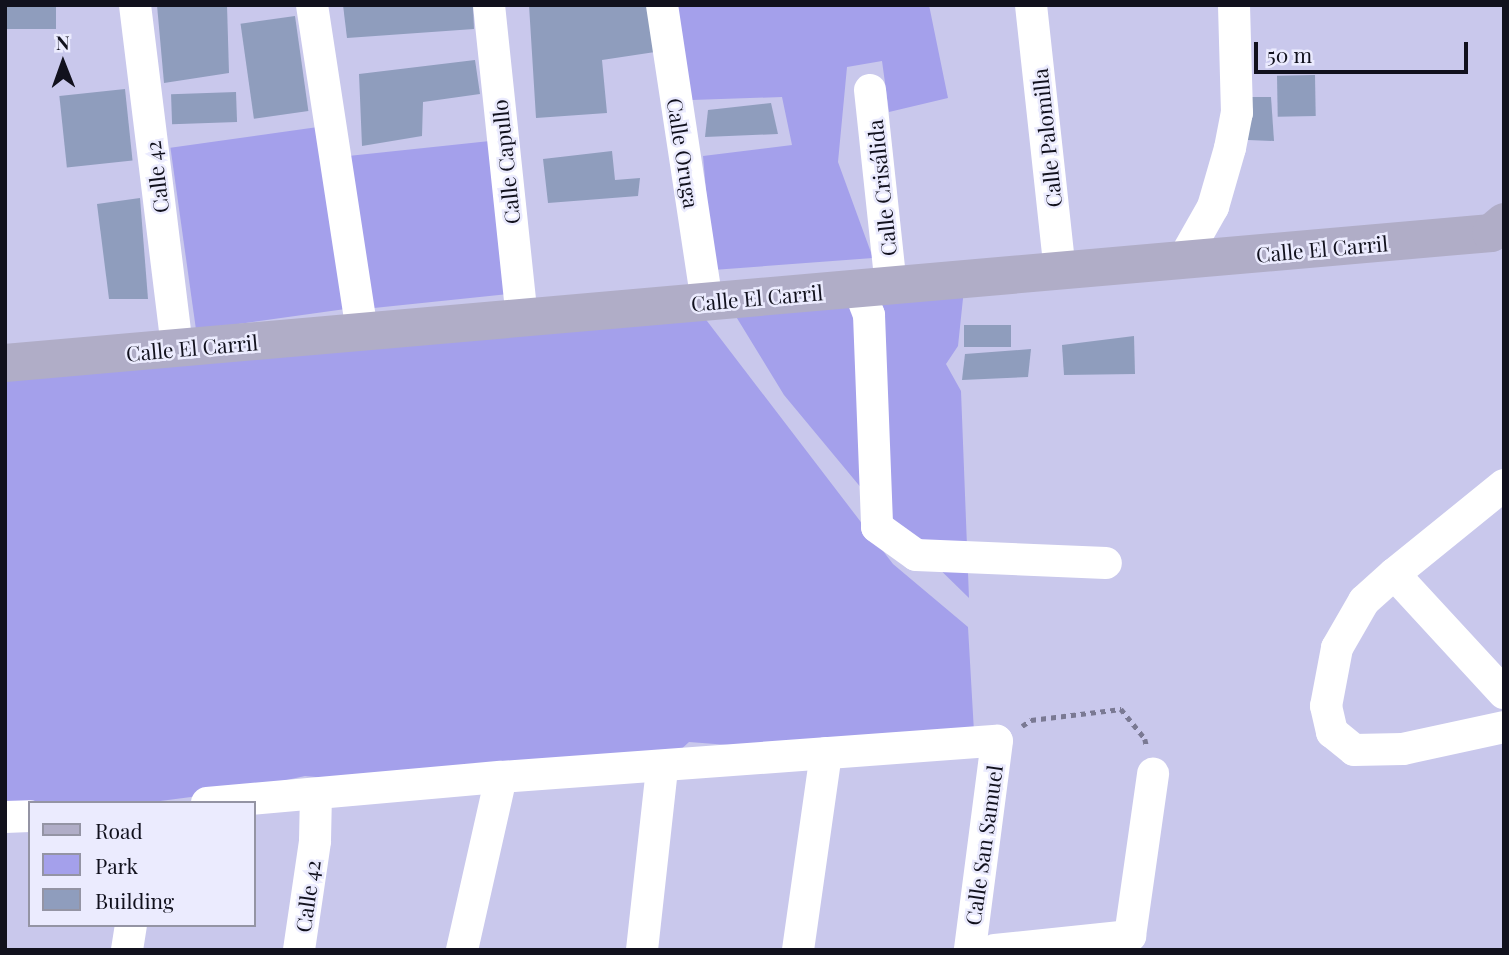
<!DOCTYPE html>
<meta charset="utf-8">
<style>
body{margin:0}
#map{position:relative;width:1509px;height:955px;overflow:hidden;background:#c9c8ec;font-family:"Playfair Display",serif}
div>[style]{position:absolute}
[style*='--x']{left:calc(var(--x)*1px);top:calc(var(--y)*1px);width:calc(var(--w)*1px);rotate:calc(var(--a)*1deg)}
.green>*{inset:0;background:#a4a0eb;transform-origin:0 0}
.building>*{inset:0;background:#8f9dbd;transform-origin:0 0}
.path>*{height:4.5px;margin-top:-2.25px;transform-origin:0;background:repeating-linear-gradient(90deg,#7a7993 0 5px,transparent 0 10px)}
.minor>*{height:32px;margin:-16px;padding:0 16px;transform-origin:16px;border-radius:16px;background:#fff}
.secondary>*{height:38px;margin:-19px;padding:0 19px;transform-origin:19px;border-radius:19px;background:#b0adc7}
span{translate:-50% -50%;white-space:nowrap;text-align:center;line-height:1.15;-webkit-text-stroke:5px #ebebfe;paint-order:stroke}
.street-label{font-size:21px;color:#11111d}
.frame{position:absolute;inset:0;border:7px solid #11111d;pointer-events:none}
.legend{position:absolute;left:28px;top:801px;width:228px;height:126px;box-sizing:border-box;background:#ebebfe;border:2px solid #9494a4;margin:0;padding:9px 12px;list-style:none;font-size:21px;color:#11111d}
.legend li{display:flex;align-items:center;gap:14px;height:35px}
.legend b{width:35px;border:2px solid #9494a4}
.north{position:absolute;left:28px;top:28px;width:70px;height:70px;-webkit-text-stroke:5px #ebebfe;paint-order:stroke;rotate:359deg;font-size:19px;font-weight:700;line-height:28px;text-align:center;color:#11111d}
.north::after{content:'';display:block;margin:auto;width:24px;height:32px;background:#11111d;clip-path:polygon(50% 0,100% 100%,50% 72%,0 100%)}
.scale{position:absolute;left:1254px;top:42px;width:214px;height:32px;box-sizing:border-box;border:4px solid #11111d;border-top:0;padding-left:9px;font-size:21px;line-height:24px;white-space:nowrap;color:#11111d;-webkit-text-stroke:5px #ebebfe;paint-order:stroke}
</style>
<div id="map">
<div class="green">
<div style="clip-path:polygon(676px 5px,929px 5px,948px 98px,889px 112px,882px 61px,847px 67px,838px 162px,873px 258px,713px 270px,703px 156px,792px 145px,782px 97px,692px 100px)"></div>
<div style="left:318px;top:127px;width:184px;height:149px;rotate:82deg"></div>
<div style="left:490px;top:141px;width:154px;height:145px;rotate:84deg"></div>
<div style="clip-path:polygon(964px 289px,958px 346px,946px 364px,961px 391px,969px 598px,882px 513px,784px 395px,732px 310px)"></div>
<div style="clip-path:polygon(694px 304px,893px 564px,968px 627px,974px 732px,822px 752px,689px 742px,664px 765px,359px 781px,305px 776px,237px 791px,145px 803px,30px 803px,5px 820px,5px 368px)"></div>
</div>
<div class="building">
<div style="left:7px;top:5px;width:49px;height:24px"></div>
<div style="clip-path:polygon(157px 5px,227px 5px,229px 73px,164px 83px)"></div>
<div style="clip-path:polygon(343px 5px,473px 5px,474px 29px,347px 38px)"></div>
<div style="clip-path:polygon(529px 5px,650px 5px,655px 52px,602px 60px,607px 113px,536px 118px)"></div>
<div style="left:295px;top:16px;width:96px;height:55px;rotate:82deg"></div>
<div style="clip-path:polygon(475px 60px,480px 94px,423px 102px,422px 136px,362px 146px,359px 74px)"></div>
<div style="left:1315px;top:75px;width:41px;height:38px;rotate:89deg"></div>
<div style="left:125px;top:89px;width:72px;height:66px;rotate:84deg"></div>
<div style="left:236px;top:92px;width:30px;height:65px;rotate:88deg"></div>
<div style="clip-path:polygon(1249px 97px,1271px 97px,1274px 141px,1248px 140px)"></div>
<div style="clip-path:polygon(771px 103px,778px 134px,705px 137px,708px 110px)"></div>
<div style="clip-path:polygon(612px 151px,615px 180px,640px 178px,638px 196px,548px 203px,543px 159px)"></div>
<div style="clip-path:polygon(140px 198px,148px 299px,109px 299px,97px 204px)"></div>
<div style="left:1011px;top:325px;width:22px;height:47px;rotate:90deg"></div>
<div style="clip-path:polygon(1134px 336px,1135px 374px,1064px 375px,1062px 345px)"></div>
<div style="clip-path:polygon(1031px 349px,1028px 377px,962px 380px,965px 354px)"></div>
</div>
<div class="path">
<div style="--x:1022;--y:726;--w:11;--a:-34"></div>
<div style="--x:1031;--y:720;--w:91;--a:-7"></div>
<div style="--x:1121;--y:709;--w:38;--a:51"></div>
<div style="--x:1145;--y:739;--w:9;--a:77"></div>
</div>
<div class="minor">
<div style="--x:135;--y:5;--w:346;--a:83"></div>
<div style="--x:312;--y:5;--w:331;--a:81.3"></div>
<div style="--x:489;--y:5;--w:315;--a:84"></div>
<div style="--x:662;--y:5;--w:300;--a:81.4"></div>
<div style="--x:1031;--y:5;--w:268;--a:83.8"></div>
<div style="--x:870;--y:90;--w:197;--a:83.9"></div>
<div style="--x:1183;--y:260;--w:61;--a:-60.5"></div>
<div style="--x:1213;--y:207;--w:61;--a:-73.9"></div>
<div style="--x:1230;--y:148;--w:36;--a:-79"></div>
<div style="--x:1237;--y:113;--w:108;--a:-91.6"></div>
<div style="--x:859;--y:289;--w:28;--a:69"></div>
<div style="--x:869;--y:315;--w:212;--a:87.8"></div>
<div style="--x:877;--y:527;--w:48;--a:35.7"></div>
<div style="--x:916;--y:555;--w:190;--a:2.4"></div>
<div style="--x:1504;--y:485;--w:141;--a:141"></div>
<div style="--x:1394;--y:574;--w:162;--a:47.3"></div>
<div style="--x:1394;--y:574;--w:40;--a:138"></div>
<div style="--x:1364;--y:601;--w:54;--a:119.9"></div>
<div style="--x:1337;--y:648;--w:59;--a:100.7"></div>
<div style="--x:1326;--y:706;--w:27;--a:77"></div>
<div style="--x:1332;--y:732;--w:28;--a:39"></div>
<div style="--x:1354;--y:750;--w:49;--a:-1.2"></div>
<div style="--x:1403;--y:749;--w:103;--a:-12.3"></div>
<div style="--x:207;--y:803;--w:295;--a:-5.1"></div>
<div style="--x:501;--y:777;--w:497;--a:-4.2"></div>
<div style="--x:997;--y:741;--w:211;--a:97.4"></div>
<div style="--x:5;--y:817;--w:25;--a:-2"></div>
<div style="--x:127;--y:950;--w:25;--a:-81"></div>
<div style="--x:299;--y:950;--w:110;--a:-81.6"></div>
<div style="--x:315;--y:841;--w:46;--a:-88.8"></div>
<div style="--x:462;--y:950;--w:177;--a:-77.3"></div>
<div style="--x:642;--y:950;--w:183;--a:-83.7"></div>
<div style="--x:798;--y:950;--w:199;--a:-81.9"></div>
<div style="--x:995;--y:950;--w:136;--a:-5.9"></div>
<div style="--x:1130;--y:936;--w:164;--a:-81.9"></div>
</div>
<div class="secondary">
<div style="--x:5;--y:363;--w:1492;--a:-5"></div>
<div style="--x:1491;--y:233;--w:17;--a:-40"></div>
</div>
<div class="street-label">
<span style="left:1046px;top:138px;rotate:-96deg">Calle Palomilla</span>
<span style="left:684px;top:153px;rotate:81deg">Calle Oruga</span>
<span style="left:505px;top:162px;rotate:-96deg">Calle Capullo</span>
<span style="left:156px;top:177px;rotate:-97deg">Calle 42</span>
<span style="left:881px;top:188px;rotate:-96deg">Calle Crisálida</span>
<span style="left:1322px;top:248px;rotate:-5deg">Calle El Carril</span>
<span style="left:757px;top:297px;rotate:-5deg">Calle El Carril</span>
<span style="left:192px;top:347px;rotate:-5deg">Calle El Carril</span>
<span style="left:983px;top:845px;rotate:-82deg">Calle San Samuel</span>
<span style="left:307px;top:896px;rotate:-82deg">Calle 42</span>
</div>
<div class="frame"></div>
<ul class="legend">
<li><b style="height:9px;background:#b0adc7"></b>Road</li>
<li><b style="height:19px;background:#a4a0eb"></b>Park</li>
<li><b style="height:19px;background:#8f9dbd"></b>Building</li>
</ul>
<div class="north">N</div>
<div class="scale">50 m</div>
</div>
